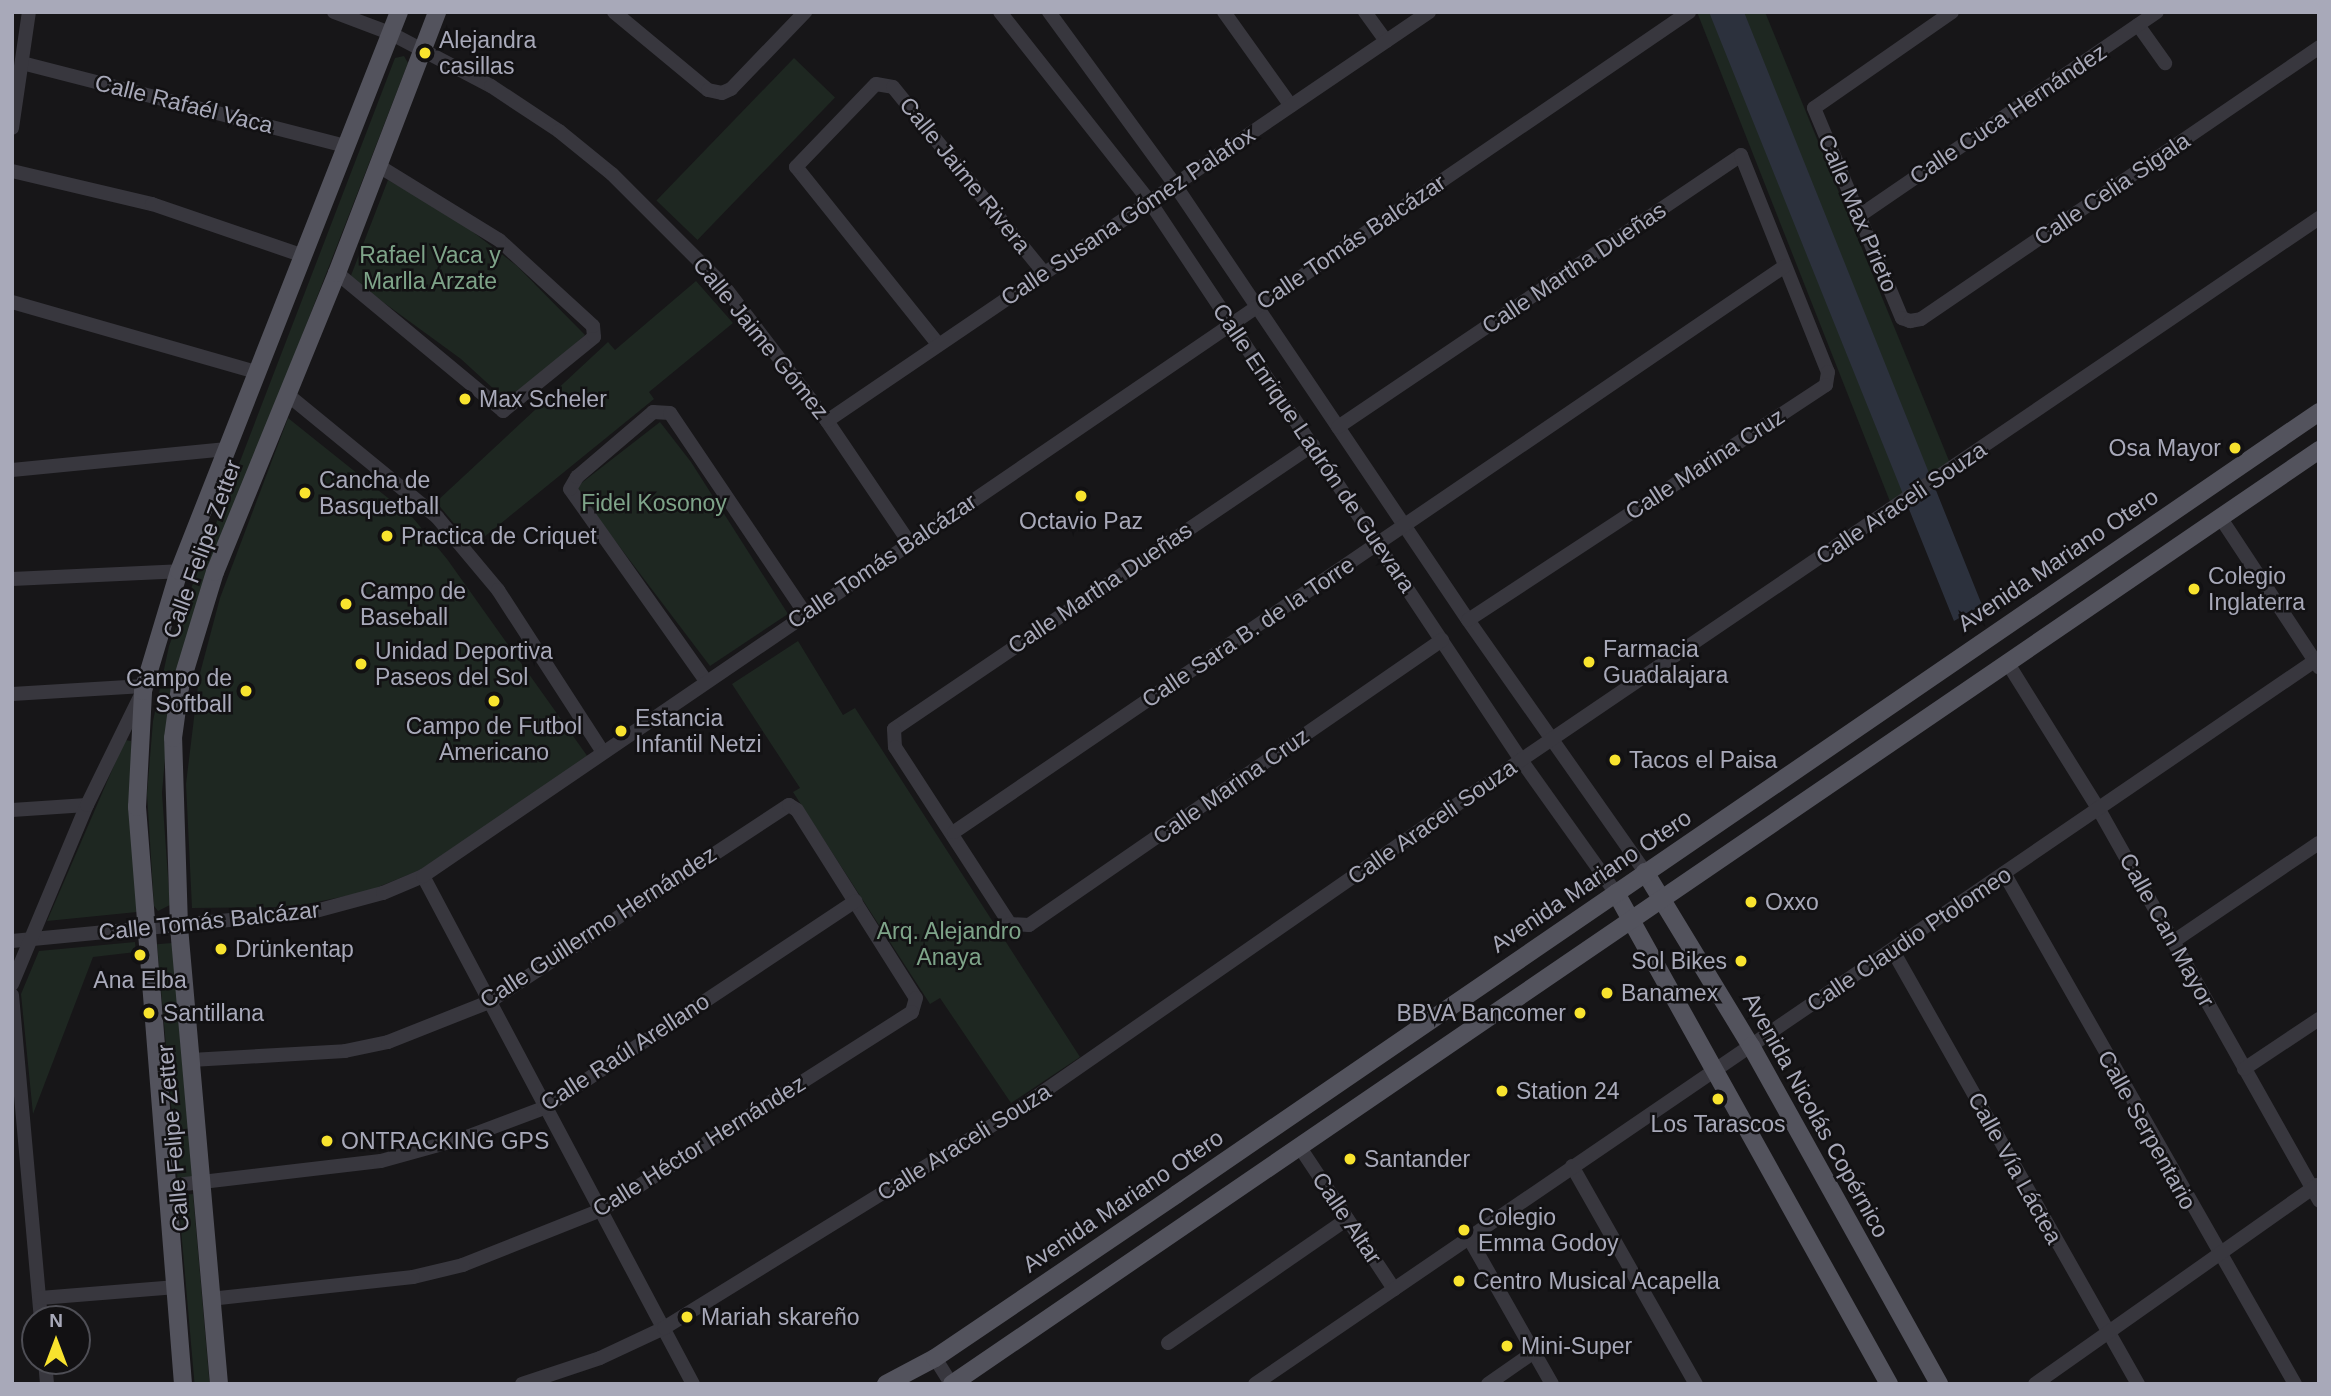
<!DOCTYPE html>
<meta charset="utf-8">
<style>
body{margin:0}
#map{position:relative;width:2331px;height:1396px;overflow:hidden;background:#171618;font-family:Helvetica,sans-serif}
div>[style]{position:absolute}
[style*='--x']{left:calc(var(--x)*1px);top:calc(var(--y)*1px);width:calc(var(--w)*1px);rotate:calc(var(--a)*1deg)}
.green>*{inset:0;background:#1e2721;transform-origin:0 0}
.water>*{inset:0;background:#2c313d}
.minor>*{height:14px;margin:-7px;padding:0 7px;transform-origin:7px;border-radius:7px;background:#38373e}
.major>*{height:18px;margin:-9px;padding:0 9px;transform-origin:9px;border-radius:9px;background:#53535d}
.dots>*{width:19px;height:19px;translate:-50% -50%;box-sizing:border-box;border:4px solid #121113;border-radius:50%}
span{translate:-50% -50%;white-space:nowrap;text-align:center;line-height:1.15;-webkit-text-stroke:5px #121113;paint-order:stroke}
.poi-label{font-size:23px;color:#a8a9b9}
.left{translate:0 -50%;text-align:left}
.right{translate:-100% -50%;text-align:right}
.street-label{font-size:23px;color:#a8a9b9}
.park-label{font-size:23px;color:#7ea489}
.frame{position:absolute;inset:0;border:14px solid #a8a9b9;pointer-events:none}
.north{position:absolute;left:21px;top:1305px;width:70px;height:70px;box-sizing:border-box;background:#121113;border:2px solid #4e4e55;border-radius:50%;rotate:0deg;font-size:19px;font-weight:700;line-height:28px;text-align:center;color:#a8a9b9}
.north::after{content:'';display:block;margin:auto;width:24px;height:32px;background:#f8e32e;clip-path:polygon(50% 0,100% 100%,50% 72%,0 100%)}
</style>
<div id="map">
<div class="green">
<div style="clip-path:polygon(1697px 12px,1765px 12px,1952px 468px,1891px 504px)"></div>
<div style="clip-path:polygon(404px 56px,408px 63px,202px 593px,168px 724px,162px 793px,170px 905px,158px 911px,154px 906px,147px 794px,153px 721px,169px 646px,395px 58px)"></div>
<div style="left:794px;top:58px;width:57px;height:198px;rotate:44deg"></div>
<div style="clip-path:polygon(388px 180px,455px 218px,517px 266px,585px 335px,509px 403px,461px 359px,350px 278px)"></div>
<div style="clip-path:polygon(696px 281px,733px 323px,649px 392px,654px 399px,473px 546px,436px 502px,608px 342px,615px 350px)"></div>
<div style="clip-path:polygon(288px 418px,413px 518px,447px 559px,588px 757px,420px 870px,366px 892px,292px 907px,192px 908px,186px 784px,199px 677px,220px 598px)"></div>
<div style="clip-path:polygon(660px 422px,691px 462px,788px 614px,710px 666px,575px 488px)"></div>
<div style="clip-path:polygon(798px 641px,843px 715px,855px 708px,1080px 1057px,1011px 1103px,940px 998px,930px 1004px,793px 792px,800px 788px,732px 684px)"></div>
<div style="clip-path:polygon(125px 740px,131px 741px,137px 912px,47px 921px)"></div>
<div style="clip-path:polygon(135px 942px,136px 952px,93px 957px,33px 1114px,21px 994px,39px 951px)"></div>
<div style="left:172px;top:943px;width:236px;height:15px;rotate:85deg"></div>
<div style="left:193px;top:1194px;width:191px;height:15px;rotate:85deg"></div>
</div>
<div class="water">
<div style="clip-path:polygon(1709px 12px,1744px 12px,1746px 17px,1982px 605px,1954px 621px)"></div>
</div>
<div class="minor">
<div style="--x:334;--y:12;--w:60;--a:20.6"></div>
<div style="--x:390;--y:33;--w:114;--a:27.7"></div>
<div style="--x:491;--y:86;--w:82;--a:33.5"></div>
<div style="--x:559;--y:131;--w:68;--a:39.1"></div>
<div style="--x:612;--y:174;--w:157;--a:45"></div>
<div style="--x:723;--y:285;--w:171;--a:52.6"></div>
<div style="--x:827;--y:421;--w:146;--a:55.9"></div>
<div style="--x:614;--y:12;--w:122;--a:39.7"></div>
<div style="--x:708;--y:90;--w:14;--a:12"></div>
<div style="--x:722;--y:93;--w:10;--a:-24"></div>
<div style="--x:731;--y:89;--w:107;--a:-46.1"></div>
<div style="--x:1000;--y:12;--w:242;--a:51.7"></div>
<div style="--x:1150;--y:202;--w:670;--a:56.38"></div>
<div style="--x:1521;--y:760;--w:163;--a:54.5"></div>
<div style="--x:1049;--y:12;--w:214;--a:53.9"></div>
<div style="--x:1175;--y:185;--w:524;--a:56.04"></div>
<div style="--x:1468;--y:620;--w:308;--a:54.9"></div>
<div style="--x:1224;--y:12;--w:115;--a:54.5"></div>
<div style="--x:1365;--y:12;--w:36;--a:54"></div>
<div style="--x:1952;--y:12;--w:168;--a:145.2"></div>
<div style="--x:1814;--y:108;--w:228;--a:67.3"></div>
<div style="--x:1902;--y:318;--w:9;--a:21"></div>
<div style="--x:1910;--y:321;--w:11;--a:-10"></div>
<div style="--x:1921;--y:319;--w:482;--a:-34.3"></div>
<div style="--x:2138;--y:25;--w:47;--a:54.6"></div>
<div style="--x:22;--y:63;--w:334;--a:14.4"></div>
<div style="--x:12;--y:128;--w:117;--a:-81.7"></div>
<div style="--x:12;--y:171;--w:144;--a:13.3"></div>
<div style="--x:152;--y:204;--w:161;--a:18.9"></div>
<div style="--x:1859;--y:216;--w:361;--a:-34.4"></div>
<div style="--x:337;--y:273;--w:216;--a:39.7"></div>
<div style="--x:503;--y:411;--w:117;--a:-39.1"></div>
<div style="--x:594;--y:337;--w:11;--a:-95"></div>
<div style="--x:593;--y:326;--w:127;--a:-137.5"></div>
<div style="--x:499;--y:240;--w:143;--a:-148.4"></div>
<div style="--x:12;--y:302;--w:254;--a:16"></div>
<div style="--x:938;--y:344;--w:227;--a:-128.7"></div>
<div style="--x:796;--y:167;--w:115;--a:-46.1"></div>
<div style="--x:876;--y:84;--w:17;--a:10"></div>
<div style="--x:893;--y:87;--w:240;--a:50.9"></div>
<div style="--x:288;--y:395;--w:193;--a:39.3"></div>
<div style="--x:437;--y:517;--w:95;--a:50.1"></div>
<div style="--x:498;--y:590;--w:193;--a:57.1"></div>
<div style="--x:827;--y:421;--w:728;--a:-34.19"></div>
<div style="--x:1338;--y:427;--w:486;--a:-34"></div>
<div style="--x:1741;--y:155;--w:234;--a:68.2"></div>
<div style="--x:1828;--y:372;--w:13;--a:99"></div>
<div style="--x:1826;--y:385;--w:428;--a:146.7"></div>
<div style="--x:1313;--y:445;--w:506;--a:145.87"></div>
<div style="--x:894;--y:729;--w:18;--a:87"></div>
<div style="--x:895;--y:747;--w:211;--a:57"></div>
<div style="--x:1010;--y:924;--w:19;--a:3"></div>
<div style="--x:1029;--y:925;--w:502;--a:-34.61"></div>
<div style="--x:12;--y:470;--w:216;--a:-5.6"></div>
<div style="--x:2220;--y:517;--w:180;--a:56.6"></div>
<div style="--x:12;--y:579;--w:167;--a:-2.7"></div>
<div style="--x:2007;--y:662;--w:172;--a:58.1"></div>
<div style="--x:2098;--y:808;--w:451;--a:60.6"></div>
<div style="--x:706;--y:681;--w:235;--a:-125.3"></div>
<div style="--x:570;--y:489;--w:14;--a:-60"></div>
<div style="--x:577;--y:477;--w:100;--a:-40.5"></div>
<div style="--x:653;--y:412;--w:17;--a:3"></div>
<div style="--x:670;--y:413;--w:241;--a:56"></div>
<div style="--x:12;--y:694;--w:132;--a:-3.5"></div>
<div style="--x:12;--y:810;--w:75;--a:-3.8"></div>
<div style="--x:954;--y:832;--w:1005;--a:-34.26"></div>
<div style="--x:2004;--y:873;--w:588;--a:60.34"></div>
<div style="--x:423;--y:876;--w:575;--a:62.01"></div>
<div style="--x:12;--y:941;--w:301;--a:-5.5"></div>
<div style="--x:312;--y:912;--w:73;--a:-15"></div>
<div style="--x:383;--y:893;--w:43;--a:-23"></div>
<div style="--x:423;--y:876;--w:1533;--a:-34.31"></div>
<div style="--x:2174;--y:941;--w:175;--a:-34.1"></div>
<div style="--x:1893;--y:951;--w:498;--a:60.5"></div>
<div style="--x:12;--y:984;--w:194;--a:-67.3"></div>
<div style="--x:87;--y:805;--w:123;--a:-63.9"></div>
<div style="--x:12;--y:995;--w:325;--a:84.9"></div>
<div style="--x:191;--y:1060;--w:154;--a:-3.3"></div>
<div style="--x:345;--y:1051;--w:44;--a:-11.8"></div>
<div style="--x:388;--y:1042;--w:109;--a:-21.6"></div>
<div style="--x:489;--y:1002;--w:359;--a:-33.3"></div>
<div style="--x:789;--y:805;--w:9;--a:32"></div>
<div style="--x:797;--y:810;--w:222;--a:57.7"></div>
<div style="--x:916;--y:998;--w:15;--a:106"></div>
<div style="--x:912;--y:1012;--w:369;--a:147.5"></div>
<div style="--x:601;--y:1210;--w:149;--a:158.3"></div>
<div style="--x:463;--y:1265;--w:51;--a:166.5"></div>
<div style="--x:413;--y:1277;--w:202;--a:173.8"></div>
<div style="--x:2244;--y:1069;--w:90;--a:-33.7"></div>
<div style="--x:1299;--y:1146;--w:172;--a:56.4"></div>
<div style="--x:1572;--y:1166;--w:251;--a:60.4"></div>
<div style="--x:168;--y:1186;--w:214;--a:-6.7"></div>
<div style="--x:381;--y:1161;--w:86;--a:-15.5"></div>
<div style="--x:464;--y:1138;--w:85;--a:-20.6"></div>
<div style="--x:544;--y:1108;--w:374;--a:-33.6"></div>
<div style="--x:1469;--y:1238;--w:168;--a:60.4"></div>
<div style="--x:40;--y:1298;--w:137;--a:-4.6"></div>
<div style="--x:1168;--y:1343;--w:218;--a:-34.7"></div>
<div style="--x:935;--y:1358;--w:31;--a:58"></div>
<div style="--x:45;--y:1361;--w:23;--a:85"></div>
<div style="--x:522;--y:1384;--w:82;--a:-18.4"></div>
<div style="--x:600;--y:1358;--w:71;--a:-25.1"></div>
<div style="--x:664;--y:1328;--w:418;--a:-31.7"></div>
<div style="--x:1020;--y:1108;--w:610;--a:-34.78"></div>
<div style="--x:1521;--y:760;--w:965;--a:-34.18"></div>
<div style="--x:1255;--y:1384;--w:1288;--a:-34.31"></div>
<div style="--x:1488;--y:1384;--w:56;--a:-34.8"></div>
<div style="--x:2035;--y:1384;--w:345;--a:-35.2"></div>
</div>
<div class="major">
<div style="--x:1645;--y:872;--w:204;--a:58.7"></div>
<div style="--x:1751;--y:1046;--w:387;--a:60.9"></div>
<div style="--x:1616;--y:893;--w:562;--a:60.93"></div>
<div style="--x:183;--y:1384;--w:579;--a:-94.56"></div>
<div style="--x:137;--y:807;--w:116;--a:-87"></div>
<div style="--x:143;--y:691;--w:125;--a:-73.3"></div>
<div style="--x:179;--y:571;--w:601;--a:-68.52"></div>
<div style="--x:219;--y:1384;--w:460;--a:-95"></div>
<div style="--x:179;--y:926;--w:188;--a:-91.8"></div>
<div style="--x:173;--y:738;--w:51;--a:-82.2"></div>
<div style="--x:180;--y:687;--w:120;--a:-73.1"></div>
<div style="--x:215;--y:572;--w:323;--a:-67.8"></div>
<div style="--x:337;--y:273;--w:280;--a:-69"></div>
<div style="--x:886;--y:1384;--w:55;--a:-28"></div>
<div style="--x:935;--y:1358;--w:292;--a:-34.1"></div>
<div style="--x:1177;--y:1194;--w:1384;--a:-34.4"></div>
<div style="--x:952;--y:1384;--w:1656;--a:-34.34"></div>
</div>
<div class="dots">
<div style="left:425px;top:53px;background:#f8e32e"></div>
<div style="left:465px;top:399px;background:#f8e32e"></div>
<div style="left:2235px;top:448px;background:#f8e32e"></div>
<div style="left:305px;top:493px;background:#f8e32e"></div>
<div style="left:1081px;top:496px;background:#f8e32e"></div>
<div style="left:387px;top:536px;background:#f8e32e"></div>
<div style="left:2194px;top:589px;background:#f8e32e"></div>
<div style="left:346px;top:604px;background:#f8e32e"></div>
<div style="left:1589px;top:662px;background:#f8e32e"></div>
<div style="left:361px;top:664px;background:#f8e32e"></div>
<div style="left:246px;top:691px;background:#f8e32e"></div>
<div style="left:494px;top:701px;background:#f8e32e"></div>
<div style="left:621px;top:731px;background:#f8e32e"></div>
<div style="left:1615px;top:760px;background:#f8e32e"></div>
<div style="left:1751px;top:902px;background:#f8e32e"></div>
<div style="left:221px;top:949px;background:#f8e32e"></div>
<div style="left:140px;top:955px;background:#f8e32e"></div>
<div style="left:1741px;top:961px;background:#f8e32e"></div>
<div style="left:1607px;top:993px;background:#f8e32e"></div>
<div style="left:149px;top:1013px;background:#f8e32e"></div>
<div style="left:1580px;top:1013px;background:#f8e32e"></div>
<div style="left:1502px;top:1091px;background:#f8e32e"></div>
<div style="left:1718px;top:1099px;background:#f8e32e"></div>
<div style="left:327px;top:1141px;background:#f8e32e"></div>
<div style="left:1350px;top:1159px;background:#f8e32e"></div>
<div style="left:1464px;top:1230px;background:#f8e32e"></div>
<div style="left:1459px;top:1281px;background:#f8e32e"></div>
<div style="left:687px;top:1317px;background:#f8e32e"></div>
<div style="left:1507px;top:1346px;background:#f8e32e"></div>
</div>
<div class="poi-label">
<span class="left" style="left:439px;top:53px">Alejandra<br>casillas</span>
<span class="left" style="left:479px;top:399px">Max Scheler</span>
<span class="right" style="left:2221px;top:448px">Osa Mayor</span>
<span class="left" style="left:319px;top:493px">Cancha de<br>Basquetball</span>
<span style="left:1081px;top:521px">Octavio Paz</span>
<span class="left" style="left:401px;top:536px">Practica de Criquet</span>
<span class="left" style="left:2208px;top:589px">Colegio<br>Inglaterra</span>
<span class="left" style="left:360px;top:604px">Campo de<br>Baseball</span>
<span class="left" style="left:1603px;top:662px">Farmacia<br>Guadalajara</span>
<span class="left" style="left:375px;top:664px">Unidad Deportiva<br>Paseos del Sol</span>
<span class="right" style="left:232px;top:691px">Campo de<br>Softball</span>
<span class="left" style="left:635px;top:731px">Estancia<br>Infantil Netzi</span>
<span style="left:494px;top:739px">Campo de Futbol<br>Americano</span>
<span class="left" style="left:1629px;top:760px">Tacos el Paisa</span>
<span class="left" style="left:1765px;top:902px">Oxxo</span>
<span class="left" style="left:235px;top:949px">Drünkentap</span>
<span class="right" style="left:1727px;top:961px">Sol Bikes</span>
<span style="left:140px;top:980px">Ana Elba</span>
<span class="left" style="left:1621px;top:993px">Banamex</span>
<span class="left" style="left:163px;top:1013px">Santillana</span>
<span class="right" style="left:1566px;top:1013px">BBVA Bancomer</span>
<span class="left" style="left:1516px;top:1091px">Station 24</span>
<span style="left:1718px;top:1124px">Los Tarascos</span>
<span class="left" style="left:341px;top:1141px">ONTRACKING GPS</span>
<span class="left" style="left:1364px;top:1159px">Santander</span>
<span class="left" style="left:1478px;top:1230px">Colegio<br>Emma Godoy</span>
<span class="left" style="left:1473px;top:1281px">Centro Musical Acapella</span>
<span class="left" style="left:701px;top:1317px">Mariah skareño</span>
<span class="left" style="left:1521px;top:1346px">Mini-Super</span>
</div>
<div class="street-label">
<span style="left:184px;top:104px;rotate:14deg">Calle Rafaél Vaca</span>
<span style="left:2008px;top:114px;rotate:-34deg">Calle Cuca Hernández</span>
<span style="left:965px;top:175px;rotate:51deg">Calle Jaime Rivera</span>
<span style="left:2112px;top:189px;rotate:-34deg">Calle Celia Sigala</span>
<span style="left:1858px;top:213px;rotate:67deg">Calle Max Prieto</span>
<span style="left:1128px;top:216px;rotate:-34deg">Calle Susana Gómez Palafox</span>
<span style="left:1351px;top:242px;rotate:-34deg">Calle Tomás Balcázar</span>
<span style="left:1574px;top:268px;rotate:-34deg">Calle Martha Dueñas</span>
<span style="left:761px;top:338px;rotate:51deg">Calle Jaime Gómez</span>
<span style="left:1314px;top:448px;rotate:56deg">Calle Enrique Ladrón de Guevara</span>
<span style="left:1705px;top:464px;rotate:-33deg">Calle Marina Cruz</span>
<span style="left:1901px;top:503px;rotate:-34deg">Calle Araceli Souza</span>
<span style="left:202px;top:549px;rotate:-70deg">Calle Felipe Zetter</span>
<span style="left:2058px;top:560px;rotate:-34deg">Avenida Mariano Otero</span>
<span style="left:882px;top:561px;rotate:-34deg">Calle Tomás Balcázar</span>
<span style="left:1100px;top:588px;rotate:-34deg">Calle Martha Dueñas</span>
<span style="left:1248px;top:632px;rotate:-34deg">Calle Sara B. de la Torre</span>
<span style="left:1231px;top:786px;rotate:-35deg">Calle Marina Cruz</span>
<span style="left:1432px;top:822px;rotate:-35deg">Calle Araceli Souza</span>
<span style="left:1591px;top:881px;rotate:-34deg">Avenida Mariano Otero</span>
<span style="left:209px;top:921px;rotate:-6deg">Calle Tomás Balcázar</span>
<span style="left:598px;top:927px;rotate:-33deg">Calle Guillermo Hernández</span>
<span style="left:2167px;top:930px;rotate:61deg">Calle Can Mayor</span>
<span style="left:1909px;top:939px;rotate:-34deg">Calle Claudio Ptolomeo</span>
<span style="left:625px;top:1052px;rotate:-33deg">Calle Raúl Arellano</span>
<span style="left:1816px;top:1115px;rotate:61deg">Avenida Nicolás Copérnico</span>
<span style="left:2147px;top:1130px;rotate:61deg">Calle Serpentario</span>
<span style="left:173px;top:1138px;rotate:-95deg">Calle Felipe Zetter</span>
<span style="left:964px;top:1142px;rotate:-32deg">Calle Araceli Souza</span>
<span style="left:699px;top:1146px;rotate:-32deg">Calle Héctor Hernández</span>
<span style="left:2015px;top:1168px;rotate:61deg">Calle Vía Láctea</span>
<span style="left:1123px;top:1201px;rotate:-34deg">Avenida Mariano Otero</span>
<span style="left:1347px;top:1218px;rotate:56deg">Calle Altar</span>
</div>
<div class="park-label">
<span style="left:430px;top:268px">Rafael Vaca y<br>Marlla Arzate</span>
<span style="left:654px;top:503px">Fidel Kosonoy</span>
<span style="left:949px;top:944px">Arq. Alejandro<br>Anaya</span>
</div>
<div class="frame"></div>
<div class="north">N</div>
</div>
